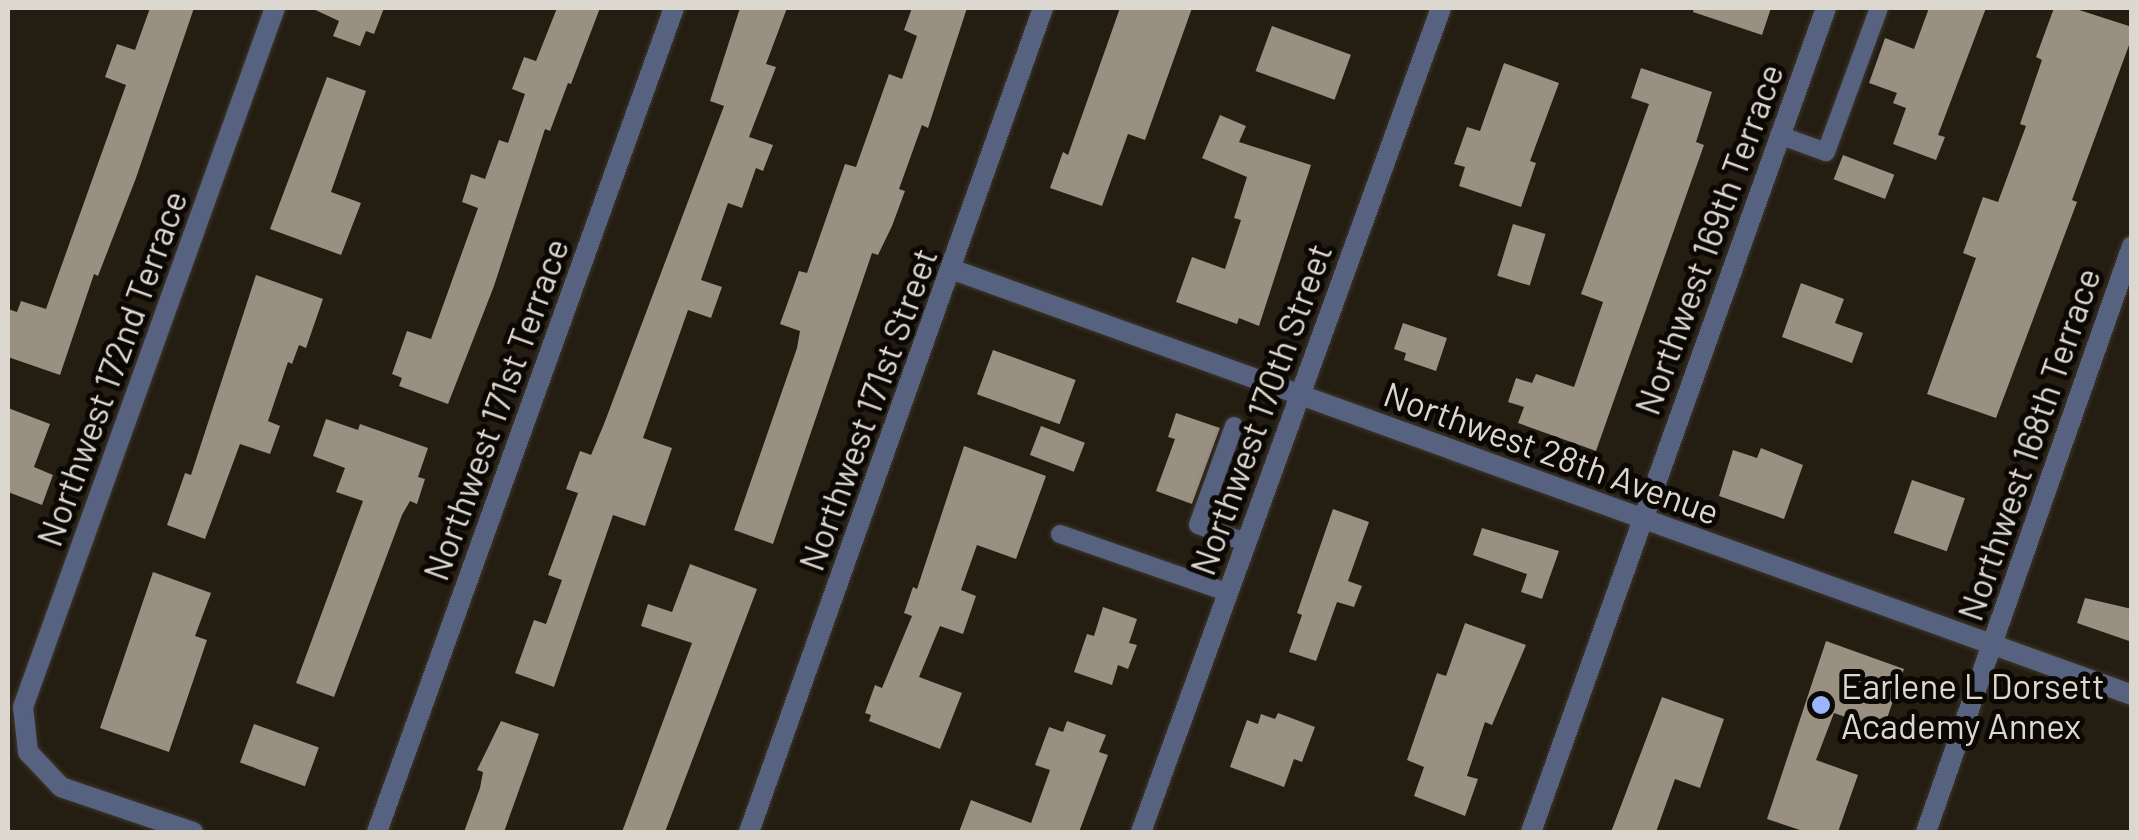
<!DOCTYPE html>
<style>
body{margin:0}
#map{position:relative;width:2139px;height:840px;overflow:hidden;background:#241d12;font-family:Barlow,sans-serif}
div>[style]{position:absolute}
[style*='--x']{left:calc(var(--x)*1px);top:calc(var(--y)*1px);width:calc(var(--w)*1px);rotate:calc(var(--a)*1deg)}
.building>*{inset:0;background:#999082;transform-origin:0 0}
.roads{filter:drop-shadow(0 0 2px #3e372c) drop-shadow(0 0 2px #3e372c)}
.lane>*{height:18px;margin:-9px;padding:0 9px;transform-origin:9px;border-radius:9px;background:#576280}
.street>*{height:20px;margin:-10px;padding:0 10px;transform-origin:10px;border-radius:10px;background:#576280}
.dots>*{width:28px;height:28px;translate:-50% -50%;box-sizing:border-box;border:5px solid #0b0804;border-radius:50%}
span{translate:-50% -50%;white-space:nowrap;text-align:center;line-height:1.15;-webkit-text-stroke:10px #0b0804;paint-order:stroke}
.street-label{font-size:35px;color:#dcd7cf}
.poi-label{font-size:35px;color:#dcd7cf}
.left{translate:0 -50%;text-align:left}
.frame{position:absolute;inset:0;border:10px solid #dcd7cf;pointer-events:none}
</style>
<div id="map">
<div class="building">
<div style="clip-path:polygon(150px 8px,194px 8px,136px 178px,98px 276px,94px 274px,60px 375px,8px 357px,8px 309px,17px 312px,21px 301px,46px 309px,126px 85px,105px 77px,117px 44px,135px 50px)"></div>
<div style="clip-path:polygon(311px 8px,384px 8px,374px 34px,366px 31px,360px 46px,333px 36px,339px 21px)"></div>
<div style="clip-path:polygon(557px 8px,600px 8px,571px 84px,568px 83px,550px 131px,545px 129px,494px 286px,448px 404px,399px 386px,402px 378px,392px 374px,407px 331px,431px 339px,478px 208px,462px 202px,471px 174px,485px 179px,499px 140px,508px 143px,525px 94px,512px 89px,524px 57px,536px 61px)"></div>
<div style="clip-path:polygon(740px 8px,787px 8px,766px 64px,776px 67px,749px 137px,773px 145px,763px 171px,756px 168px,742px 208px,728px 203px,701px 280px,722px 287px,711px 318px,688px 310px,643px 438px,672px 448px,645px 526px,613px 515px,554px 687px,515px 673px,534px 620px,546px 624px,562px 580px,548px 575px,578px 493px,566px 489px,580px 451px,591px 455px,604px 424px,724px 106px,710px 101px)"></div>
<div style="clip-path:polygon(912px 8px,967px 8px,928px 128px,922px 125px,899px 189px,905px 191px,892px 226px,878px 255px,872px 253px,773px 544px,734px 530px,797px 348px,800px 331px,780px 324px,799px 271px,807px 273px,845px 164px,856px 167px,889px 74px,902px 79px,917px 36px,904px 30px)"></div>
<div style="clip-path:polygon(1120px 8px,1192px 8px,1145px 140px,1128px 134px,1102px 206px,1050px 188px,1063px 152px,1068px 155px)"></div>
<div style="clip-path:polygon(1694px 8px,1771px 8px,1762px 35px,1693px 12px)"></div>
<div style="clip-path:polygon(1929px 8px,1986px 8px,1938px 135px,1945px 137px,1936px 160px,1893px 144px,1906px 108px,1893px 103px,1897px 93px,1869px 83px,1885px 38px,1914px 49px)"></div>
<div style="clip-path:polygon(2054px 8px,2073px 8px,2132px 27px,2132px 37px,2072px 200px,2077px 202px,1996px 418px,1927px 394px,1976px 258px,1963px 253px,1983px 197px,1998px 202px,2026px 126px,2020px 124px,2042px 60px,2036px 57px)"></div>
<div style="left:1272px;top:26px;width:84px;height:48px;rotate:20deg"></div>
<div style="clip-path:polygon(1504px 63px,1559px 83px,1530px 161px,1536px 163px,1521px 207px,1459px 186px,1465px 167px,1454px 164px,1467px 127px,1480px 131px)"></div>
<div style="clip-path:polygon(1641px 68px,1712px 92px,1696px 142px,1704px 145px,1596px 451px,1518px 423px,1524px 407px,1508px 402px,1516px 378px,1532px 383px,1536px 374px,1574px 387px,1603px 302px,1581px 294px,1649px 104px,1631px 98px)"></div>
<div style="clip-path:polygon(327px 77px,366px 91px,331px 192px,361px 203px,341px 255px,270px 229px)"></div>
<div style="clip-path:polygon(1220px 115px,1246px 126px,1239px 142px,1311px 165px,1259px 326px,1239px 318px,1237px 324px,1176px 302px,1192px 257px,1225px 269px,1241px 220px,1234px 218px,1247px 177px,1202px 158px)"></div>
<div style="left:1843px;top:155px;width:55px;height:26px;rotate:21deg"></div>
<div style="left:1513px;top:224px;width:34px;height:54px;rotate:17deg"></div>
<div style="clip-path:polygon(256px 275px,323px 299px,306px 348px,299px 345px,292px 364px,288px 362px,268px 421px,280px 426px,270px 454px,240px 444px,205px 539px,167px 525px,185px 473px,191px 475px)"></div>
<div style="clip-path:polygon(1801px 283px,1844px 299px,1835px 323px,1863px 333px,1852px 363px,1782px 337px)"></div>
<div style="clip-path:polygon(1403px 323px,1447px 338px,1436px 371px,1404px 360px,1406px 353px,1394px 349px)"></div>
<div style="left:993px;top:350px;width:88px;height:47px;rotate:20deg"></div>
<div style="clip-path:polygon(8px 408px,50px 424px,34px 467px,53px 475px,42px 505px,8px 492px)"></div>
<div style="clip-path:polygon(1176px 413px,1220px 428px,1192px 504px,1156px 491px,1175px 439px,1168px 437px)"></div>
<div style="clip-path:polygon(326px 419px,358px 430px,360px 424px,428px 448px,418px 477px,425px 479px,417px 504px,410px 501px,402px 515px,334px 697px,296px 683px,363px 501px,336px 492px,345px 468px,313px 456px)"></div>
<div style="left:1041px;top:426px;width:47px;height:31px;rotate:21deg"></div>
<div style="clip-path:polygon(964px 446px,1046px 476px,1016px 559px,977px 545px,961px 590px,976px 596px,963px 634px,940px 626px,919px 677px,962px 693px,940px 749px,869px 721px,871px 715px,865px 713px,875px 685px,882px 688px,912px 616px,904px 613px,913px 587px,917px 589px)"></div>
<div style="clip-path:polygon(1761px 448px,1803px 465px,1784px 519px,1719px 496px,1733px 450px,1757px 458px)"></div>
<div style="left:1912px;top:480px;width:56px;height:56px;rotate:19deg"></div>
<div style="clip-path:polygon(1333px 509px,1369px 522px,1348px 581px,1362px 586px,1354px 607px,1337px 602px,1316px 661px,1289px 652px,1302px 615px,1297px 613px)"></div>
<div style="clip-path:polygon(1482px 528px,1559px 551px,1542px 599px,1521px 592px,1527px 574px,1473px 555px)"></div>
<div style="clip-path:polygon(690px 564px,757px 589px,665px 832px,622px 832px,692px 643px,641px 626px,648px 604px,672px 612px)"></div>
<div style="clip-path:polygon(153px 572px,211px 593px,195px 636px,207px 640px,169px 752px,100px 728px)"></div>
<div style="clip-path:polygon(2085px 598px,2132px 609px,2132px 642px,2077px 623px)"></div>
<div style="clip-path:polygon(1103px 607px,1137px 619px,1129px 643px,1137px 645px,1128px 669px,1118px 665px,1112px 685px,1074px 672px,1087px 634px,1094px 636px)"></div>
<div style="clip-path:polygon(1465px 623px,1526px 645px,1492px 725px,1485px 722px,1467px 776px,1478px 779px,1465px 816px,1414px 796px,1424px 767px,1407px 760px,1437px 673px,1446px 676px)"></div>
<div style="clip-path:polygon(1826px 641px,1904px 669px,1883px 730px,1834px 713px,1816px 760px,1858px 775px,1838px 832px,1806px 832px,1767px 819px)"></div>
<div style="clip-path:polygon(1662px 697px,1724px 719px,1700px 788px,1675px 779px,1656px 832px,1611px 832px)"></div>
<div style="clip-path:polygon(1278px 713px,1315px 727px,1302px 762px,1294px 759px,1284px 787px,1230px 767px,1247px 720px,1258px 724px,1261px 714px,1275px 719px)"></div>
<div style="clip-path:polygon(501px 721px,539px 734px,504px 832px,464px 832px,480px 788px,483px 772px,477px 770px)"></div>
<div style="clip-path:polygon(1067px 721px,1106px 735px,1099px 752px,1108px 755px,1079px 832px,959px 832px,971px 800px,1031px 823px,1050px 770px,1035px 765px,1049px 727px,1063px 732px)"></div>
<div style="left:254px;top:724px;width:69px;height:41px;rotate:20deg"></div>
</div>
<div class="roads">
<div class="lane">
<div style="--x:1779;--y:135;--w:50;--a:19.9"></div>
<div style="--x:1826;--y:152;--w:153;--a:-69.8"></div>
<div style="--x:1234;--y:426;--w:105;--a:110"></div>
<div style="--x:1198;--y:525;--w:50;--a:19.9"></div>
<div style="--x:1060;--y:534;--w:177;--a:19.2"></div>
</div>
<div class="street">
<div style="--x:951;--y:269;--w:1255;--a:19.83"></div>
<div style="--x:193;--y:832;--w:139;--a:-161.2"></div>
<div style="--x:61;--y:787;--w:48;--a:-133.3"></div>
<div style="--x:28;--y:752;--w:45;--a:-96.3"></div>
<div style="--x:23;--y:707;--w:743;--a:-70.18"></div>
<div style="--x:377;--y:832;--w:876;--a:-70.18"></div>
<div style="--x:749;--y:832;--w:875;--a:-70.36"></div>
<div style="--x:1141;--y:832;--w:877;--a:-69.99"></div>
<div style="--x:1531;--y:832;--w:875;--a:-70.3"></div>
<div style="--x:1926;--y:832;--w:621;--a:-70.63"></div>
</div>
</div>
<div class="dots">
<div style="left:1821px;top:705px;background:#9bb5fd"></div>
</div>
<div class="street-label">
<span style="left:1708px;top:239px;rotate:-70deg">Northwest 169th Terrace</span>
<span style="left:111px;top:368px;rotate:-70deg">Northwest 172nd Terrace</span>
<span style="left:495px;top:409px;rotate:-70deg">Northwest 171st Terrace</span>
<span style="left:867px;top:409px;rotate:-70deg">Northwest 171st Street</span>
<span style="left:1260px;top:409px;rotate:-70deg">Northwest 170th Street</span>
<span style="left:2028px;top:444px;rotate:-71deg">Northwest 168th Terrace</span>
<span style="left:1552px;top:452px;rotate:20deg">Northwest 28th Avenue</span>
</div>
<div class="poi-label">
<span class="left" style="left:1841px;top:705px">Earlene L Dorsett<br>Academy Annex</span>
</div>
<div class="frame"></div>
</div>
